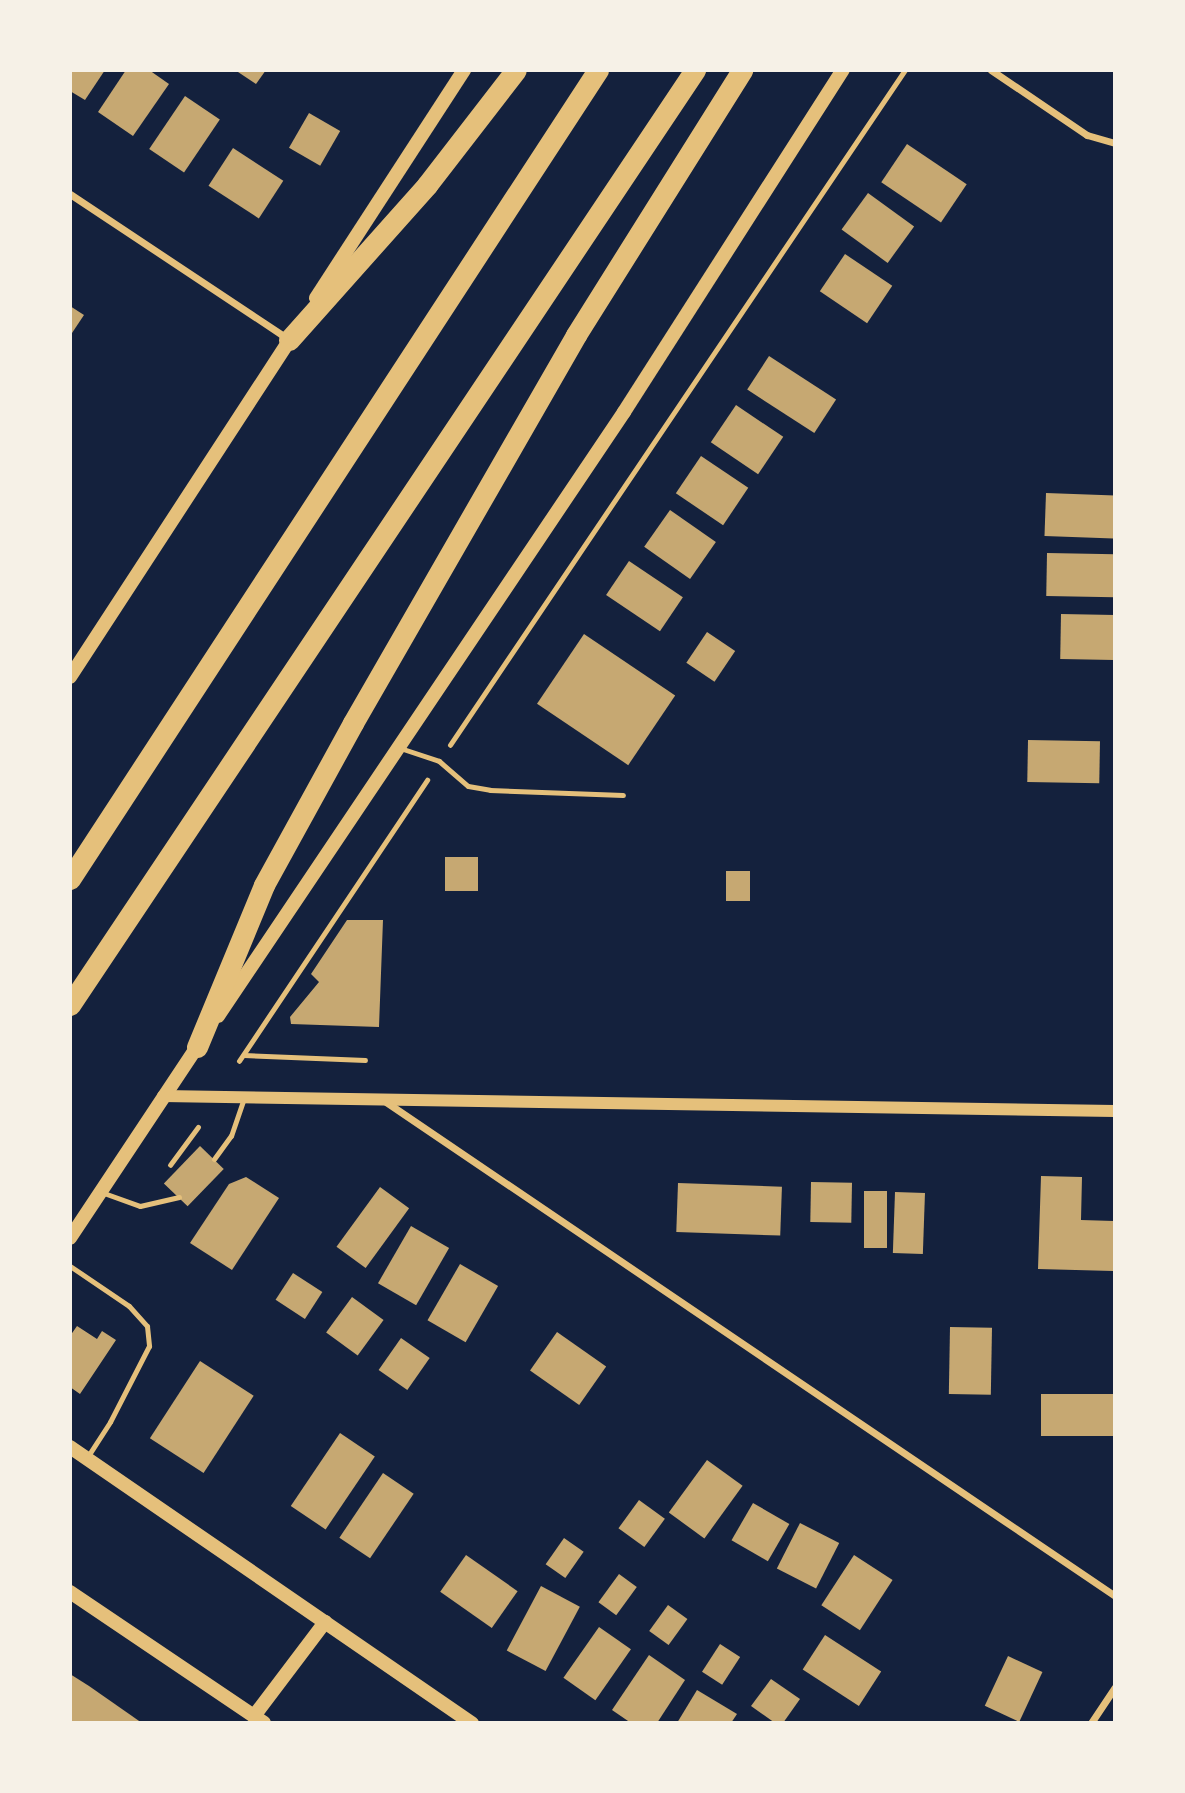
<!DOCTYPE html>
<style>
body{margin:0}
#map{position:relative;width:1185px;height:1793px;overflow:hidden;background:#14213d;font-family:"DM Sans",sans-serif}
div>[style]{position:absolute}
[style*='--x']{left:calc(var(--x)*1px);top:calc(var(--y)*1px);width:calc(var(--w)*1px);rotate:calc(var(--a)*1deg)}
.building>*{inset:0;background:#c6a872;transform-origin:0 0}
.path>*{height:4.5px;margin:-2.25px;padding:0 2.25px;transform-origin:2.25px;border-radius:2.25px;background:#e5c07b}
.service>*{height:5px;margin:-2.5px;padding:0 2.5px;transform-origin:2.5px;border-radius:2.5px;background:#e5c07b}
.minor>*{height:7px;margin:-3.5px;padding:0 3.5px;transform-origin:3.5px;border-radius:3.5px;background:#e5c07b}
.tertiary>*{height:12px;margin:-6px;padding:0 6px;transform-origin:6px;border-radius:6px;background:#e5c07b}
.secondary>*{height:14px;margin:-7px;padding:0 7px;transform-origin:7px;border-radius:7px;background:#e5c07b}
.motorway>*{height:21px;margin:-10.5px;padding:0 10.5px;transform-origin:10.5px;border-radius:10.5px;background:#e5c07b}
span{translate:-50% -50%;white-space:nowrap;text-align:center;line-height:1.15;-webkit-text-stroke:7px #f6f1e7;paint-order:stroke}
.frame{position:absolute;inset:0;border:72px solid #f6f1e7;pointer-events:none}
</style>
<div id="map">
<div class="building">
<div style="clip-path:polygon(70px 70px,105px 70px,85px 100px,70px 91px)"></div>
<div style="clip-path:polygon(126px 70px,149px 70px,169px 84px,133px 136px,98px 112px)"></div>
<div style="clip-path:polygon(235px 70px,266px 70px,256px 84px)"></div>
<div style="left:185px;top:96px;width:42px;height:64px;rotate:34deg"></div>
<div style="left:309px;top:113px;width:36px;height:40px;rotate:30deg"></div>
<div style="left:907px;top:144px;width:72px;height:46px;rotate:34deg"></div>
<div style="left:233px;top:148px;width:60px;height:45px;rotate:33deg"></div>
<div style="left:868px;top:193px;width:57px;height:45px;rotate:36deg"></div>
<div style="left:845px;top:254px;width:57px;height:45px;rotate:34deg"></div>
<div style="clip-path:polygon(70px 306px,84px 315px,70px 336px)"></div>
<div style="left:769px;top:356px;width:80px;height:40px;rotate:33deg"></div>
<div style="left:736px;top:405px;width:57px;height:45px;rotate:34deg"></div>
<div style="left:701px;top:456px;width:57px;height:45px;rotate:34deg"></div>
<div style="left:1046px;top:493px;width:69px;height:43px;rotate:2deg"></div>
<div style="left:670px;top:510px;width:56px;height:45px;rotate:35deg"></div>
<div style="left:1047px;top:553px;width:68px;height:43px;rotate:1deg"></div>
<div style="left:629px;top:561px;width:65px;height:41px;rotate:34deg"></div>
<div style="left:1061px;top:614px;width:54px;height:45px;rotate:1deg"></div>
<div style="left:707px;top:632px;width:34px;height:37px;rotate:34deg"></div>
<div style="left:584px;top:634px;width:110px;height:84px;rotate:34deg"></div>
<div style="left:1028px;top:740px;width:72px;height:42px;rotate:1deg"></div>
<div style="left:445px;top:857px;width:33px;height:34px"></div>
<div style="left:726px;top:871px;width:24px;height:30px"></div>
<div style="clip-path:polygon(347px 920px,383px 920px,379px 1027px,291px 1024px,290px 1017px,319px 982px,311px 974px)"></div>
<div style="left:200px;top:1146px;width:33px;height:52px;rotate:44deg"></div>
<div style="clip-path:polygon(1041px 1176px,1082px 1177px,1081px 1220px,1114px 1221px,1113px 1271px,1038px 1269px)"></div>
<div style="clip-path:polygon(246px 1177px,279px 1198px,232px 1270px,190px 1243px,229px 1184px)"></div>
<div style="left:811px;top:1182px;width:41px;height:40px;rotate:1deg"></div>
<div style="left:678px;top:1183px;width:104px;height:49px;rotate:2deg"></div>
<div style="left:380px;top:1187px;width:36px;height:74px;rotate:36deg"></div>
<div style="left:864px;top:1191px;width:23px;height:57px"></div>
<div style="left:895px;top:1192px;width:30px;height:61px;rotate:2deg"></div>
<div style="left:411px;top:1226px;width:44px;height:66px;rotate:30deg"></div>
<div style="left:460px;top:1264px;width:44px;height:65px;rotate:30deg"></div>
<div style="left:293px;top:1273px;width:35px;height:32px;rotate:33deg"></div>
<div style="left:352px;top:1297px;width:39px;height:44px;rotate:36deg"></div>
<div style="clip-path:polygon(77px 1326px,97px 1339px,102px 1331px,116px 1340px,80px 1394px,70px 1387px,70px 1336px)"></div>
<div style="left:950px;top:1327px;width:42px;height:67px;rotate:1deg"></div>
<div style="left:557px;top:1332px;width:60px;height:47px;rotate:35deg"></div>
<div style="left:401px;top:1338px;width:35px;height:39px;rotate:35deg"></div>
<div style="left:200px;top:1361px;width:64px;height:92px;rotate:33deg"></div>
<div style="left:1041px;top:1394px;width:74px;height:42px"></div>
<div style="left:340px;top:1433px;width:42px;height:88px;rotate:34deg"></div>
<div style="left:707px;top:1460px;width:44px;height:65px;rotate:36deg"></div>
<div style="left:383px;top:1473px;width:37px;height:78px;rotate:34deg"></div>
<div style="left:639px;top:1500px;width:32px;height:35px;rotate:36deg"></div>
<div style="left:753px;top:1503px;width:42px;height:43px;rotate:30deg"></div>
<div style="left:800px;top:1523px;width:44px;height:51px;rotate:27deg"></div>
<div style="left:564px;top:1538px;width:24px;height:32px;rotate:35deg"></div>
<div style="left:466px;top:1555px;width:63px;height:45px;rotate:35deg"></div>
<div style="left:854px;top:1555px;width:46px;height:60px;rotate:33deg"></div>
<div style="left:619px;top:1574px;width:22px;height:35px;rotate:36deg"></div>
<div style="left:541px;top:1586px;width:44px;height:73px;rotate:28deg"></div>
<div style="left:668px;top:1605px;width:24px;height:32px;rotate:36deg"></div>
<div style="left:599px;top:1627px;width:39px;height:62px;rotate:35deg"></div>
<div style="left:825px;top:1635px;width:67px;height:41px;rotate:33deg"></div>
<div style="left:720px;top:1644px;width:24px;height:33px;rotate:33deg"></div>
<div style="clip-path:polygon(649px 1655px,685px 1680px,657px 1723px,631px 1723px,612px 1710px)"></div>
<div style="left:1008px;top:1656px;width:38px;height:55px;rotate:25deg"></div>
<div style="clip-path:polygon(70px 1674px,89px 1686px,142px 1723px,70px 1723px)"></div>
<div style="clip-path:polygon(771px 1679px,800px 1699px,783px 1723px,775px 1723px,751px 1706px)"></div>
<div style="clip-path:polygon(697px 1690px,737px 1714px,731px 1723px,677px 1723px)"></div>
</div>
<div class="path">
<div style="--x:450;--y:745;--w:814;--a:-56.02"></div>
<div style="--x:244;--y:1055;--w:121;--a:2.4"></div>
<div style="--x:239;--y:1061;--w:338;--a:-56.2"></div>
<div style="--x:170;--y:1165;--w:47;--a:-53.6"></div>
</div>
<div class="service">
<div style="--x:400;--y:748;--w:41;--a:18.4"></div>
<div style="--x:439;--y:761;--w:38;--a:41"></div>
<div style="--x:468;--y:786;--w:22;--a:10"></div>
<div style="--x:490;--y:790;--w:133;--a:2.2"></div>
<div style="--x:214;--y:1159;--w:29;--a:-54"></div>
<div style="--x:231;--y:1136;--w:40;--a:-71.1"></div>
<div style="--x:101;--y:1192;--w:41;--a:19.7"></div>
<div style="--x:140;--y:1206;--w:40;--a:-13"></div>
<div style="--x:70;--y:1266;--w:71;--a:34.1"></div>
<div style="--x:129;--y:1306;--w:27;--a:48"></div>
<div style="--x:147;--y:1326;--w:20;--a:84"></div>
<div style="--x:149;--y:1346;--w:85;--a:117.2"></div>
<div style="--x:110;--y:1422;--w:40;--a:122.9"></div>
</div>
<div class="minor">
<div style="--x:991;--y:70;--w:116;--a:34.1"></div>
<div style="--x:1087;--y:135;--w:29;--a:16"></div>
<div style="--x:70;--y:194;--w:262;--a:33.6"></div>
<div style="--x:386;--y:1102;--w:881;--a:34.12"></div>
<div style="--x:1091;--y:1723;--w:43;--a:-56.3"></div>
</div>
<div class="tertiary">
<div style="--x:163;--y:1096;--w:952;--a:0.9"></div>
</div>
<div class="secondary">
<div style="--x:316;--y:298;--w:272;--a:-57"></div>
<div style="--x:70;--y:677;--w:411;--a:-56.9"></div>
<div style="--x:218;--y:1016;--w:728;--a:-56.09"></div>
<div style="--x:624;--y:412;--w:406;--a:-57.4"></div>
<div style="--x:70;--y:1238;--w:237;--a:-56.4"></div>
<div style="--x:70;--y:1447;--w:488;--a:34.5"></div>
<div style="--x:70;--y:1592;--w:234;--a:34"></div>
<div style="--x:254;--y:1716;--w:118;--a:-52.9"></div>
</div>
<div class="motorway">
<div style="--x:289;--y:340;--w:208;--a:-48.3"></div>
<div style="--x:427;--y:185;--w:145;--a:-52.3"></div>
<div style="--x:70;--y:879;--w:966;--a:-56.87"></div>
<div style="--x:70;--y:1005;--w:1125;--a:-56.24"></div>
<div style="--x:197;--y:1047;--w:175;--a:-67.5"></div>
<div style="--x:264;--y:885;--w:185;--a:-61.2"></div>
<div style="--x:353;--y:723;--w:448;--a:-60.1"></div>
<div style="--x:576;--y:335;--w:313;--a:-57.9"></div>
</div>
<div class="frame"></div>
</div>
